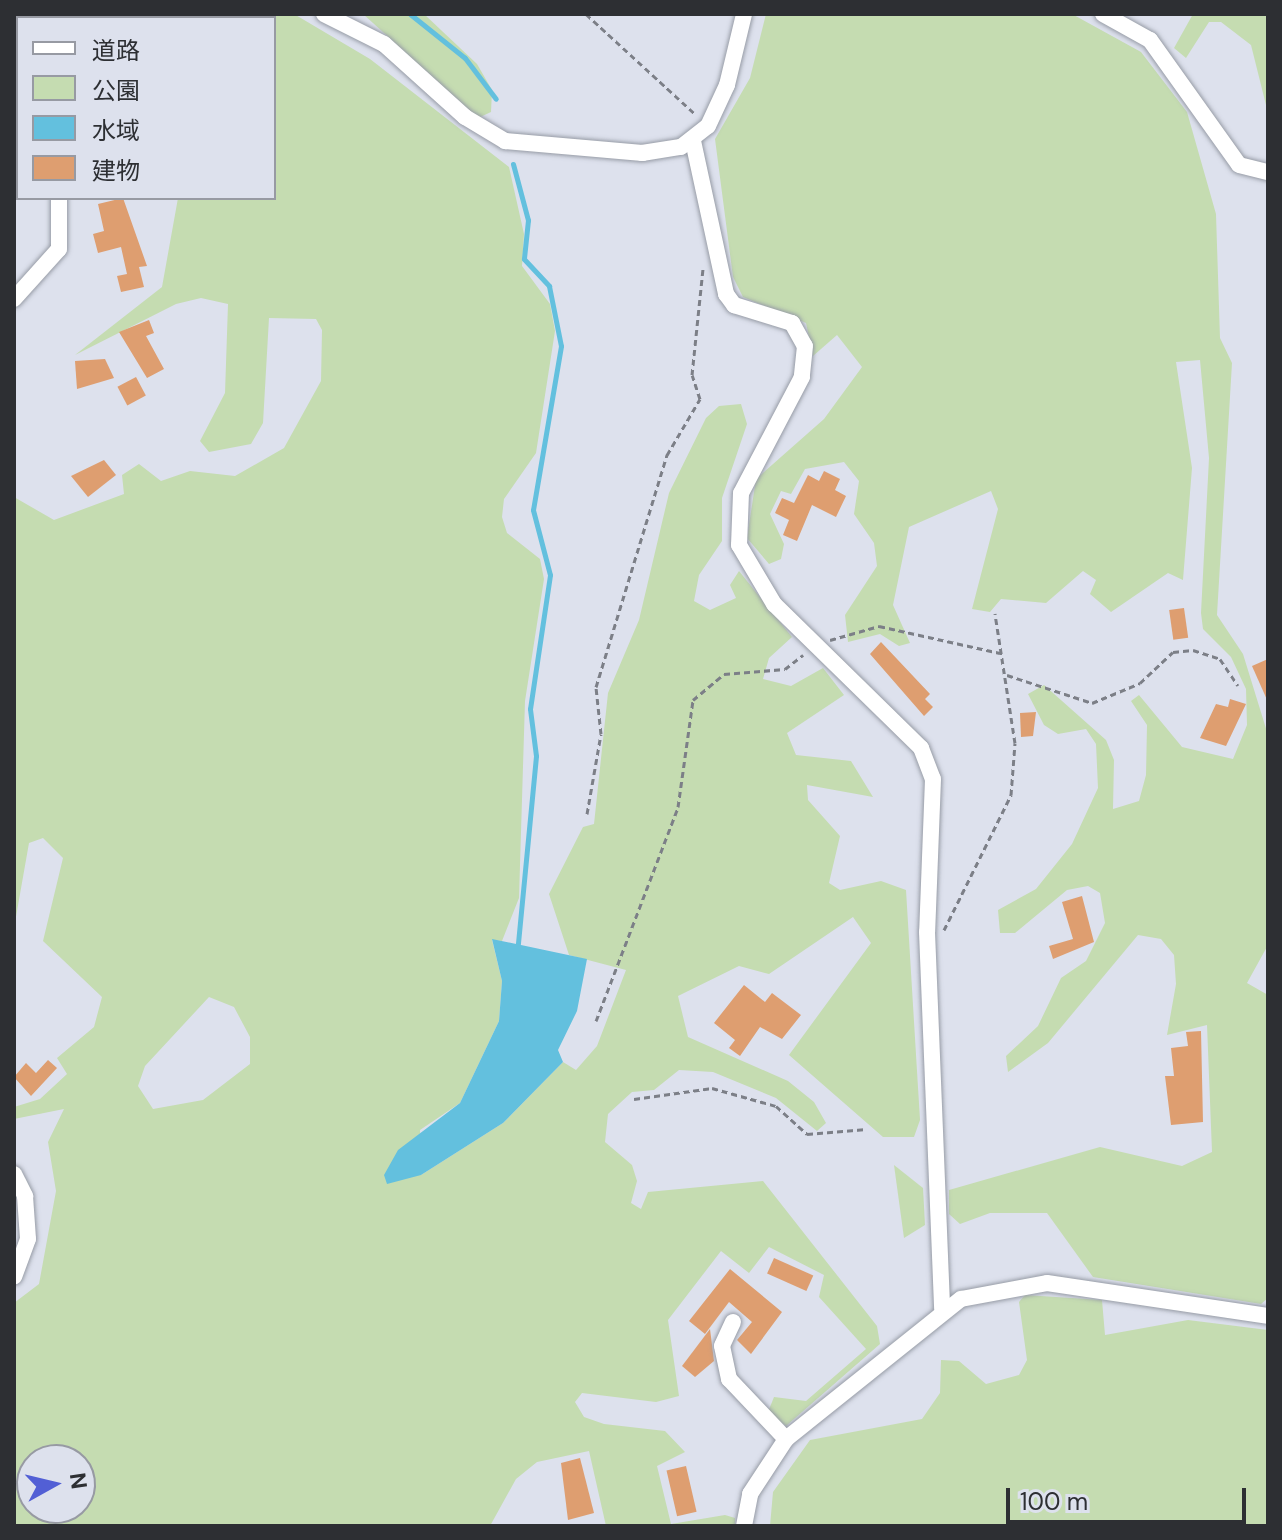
<!DOCTYPE html>
<meta charset="utf-8">
<style>
body{margin:0}
#map{position:relative;width:1282px;height:1540px;overflow:hidden;background:#dde1ed;font-family:"DM Sans","Noto Sans JP",sans-serif}
div>[style]{position:absolute}
[style*='--x']{left:calc(var(--x)*1px);top:calc(var(--y)*1px);width:calc(var(--w)*1px);rotate:calc(var(--a)*1deg)}
.green>*{inset:0;background:#c5dcb1}
.water>*{inset:0;background:#63c0de}
.stream>*{height:5px;margin:-2.5px;padding:0 2.5px;transform-origin:2.5px;border-radius:2.5px;background:#63c0de}
.building>*{inset:0;background:#de9e70;transform-origin:0 0}
.path>*{height:3px;margin-top:-1.5px;transform-origin:0;background:repeating-linear-gradient(90deg,#7c7f87 0 6px,transparent 0 10px)}
.roads{filter:drop-shadow(0 0 2px #979ca6) drop-shadow(0 0 2px #979ca6)}
.minor>*{height:16px;margin:-8px;padding:0 8px;transform-origin:8px;border-radius:8px;background:#fff}
span{translate:-50% -50%;white-space:nowrap;text-align:center;line-height:1.15;-webkit-text-stroke:6px #dde1ed;paint-order:stroke}
.frame{position:absolute;inset:0;border:16px solid #2d2f33;pointer-events:none}
.legend{position:absolute;left:16px;top:16px;width:260px;height:184px;box-sizing:border-box;background:#dde1ed;border:2px solid #979aa3;margin:0;padding:10px 14px;list-style:none;font-size:24px;color:#2d2f33}
.legend li{display:flex;align-items:center;gap:16px;height:40px}
.legend b{width:40px;border:2px solid #979aa3}
.north{position:absolute;left:16px;top:1444px;width:80px;height:80px;box-sizing:border-box;background:#dde1ed;border:2px solid #979aa3;border-radius:50%;rotate:82deg;font-size:22px;font-weight:700;line-height:32px;text-align:center;color:#2d2f33}
.north::after{content:'';display:block;margin:auto;width:28px;height:36px;background:#525fd5;clip-path:polygon(50% 0,100% 100%,50% 72%,0 100%)}
.scale{position:absolute;left:1006px;top:1488px;width:240px;height:36px;box-sizing:border-box;border:4px solid #2d2f33;border-top:0;padding-left:10px;font-size:24px;line-height:28px;white-space:nowrap;color:#2d2f33;-webkit-text-stroke:6px #dde1ed;paint-order:stroke}
</style>
<div id="map">
<div class="green">
<div style="clip-path:polygon(evenodd,70px 14px,294px 14px,370px 59px,509px 167px,524px 234px,522px 266px,550px 304px,555px 331px,536px 453px,504px 499px,502px 517px,507px 533px,540px 559px,544px 579px,525px 701px,519px 898px,502px 941px,492px 940px,502px 981px,499px 1021px,460px 1103px,420px 1130px,421px 1175px,503px 1123px,563px 1062px,576px 1070px,597px 1046px,626px 970px,569px 955px,549px 894px,583px 827px,594px 824px,608px 693px,639px 620px,669px 493px,706px 418px,719px 406px,741px 404px,747px 424px,722px 498px,722px 541px,699px 575px,694px 601px,710px 610px,736px 598px,730px 585px,739px 571px,792px 637px,769px 658px,763px 679px,791px 686px,823px 668px,844px 695px,787px 733px,796px 755px,851px 761px,873px 797px,807px 785px,808px 800px,840px 836px,829px 883px,840px 890px,881px 881px,906px 890px,920px 1120px,914px 1137px,883px 1137px,789px 1055px,871px 943px,853px 917px,769px 974px,739px 966px,678px 996px,688px 1037px,788px 1081px,814px 1102px,826px 1123px,817px 1131px,776px 1098px,713px 1072px,679px 1070px,654px 1090px,632px 1092px,608px 1114px,605px 1142px,632px 1165px,637px 1181px,631px 1203px,641px 1209px,648px 1192px,763px 1181px,877px 1326px,880px 1344px,786px 1426px,768px 1412px,774px 1397px,806px 1401px,866px 1349px,819px 1297px,824px 1275px,769px 1247px,749px 1273px,721px 1251px,668px 1320px,679px 1396px,656px 1402px,582px 1393px,575px 1402px,584px 1417px,604px 1424px,665px 1431px,685px 1452px,657px 1466px,671px 1524px,725px 1515px,735px 1518px,735px 1526px,606px 1526px,589px 1451px,537px 1462px,516px 1479px,490px 1526px,14px 1526px,14px 1303px,39px 1284px,56px 1191px,48px 1142px,64px 1109px,14px 1119px,14px 1107px,40px 1099px,67px 1074px,57px 1058px,94px 1027px,102px 997px,43px 941px,63px 858px,43px 838px,29px 843px,14px 928px,14px 497px,54px 520px,124px 494px,122px 475px,139px 464px,161px 481px,190px 471px,235px 476px,284px 448px,321px 381px,322px 330px,316px 319px,269px 318px,263px 423px,251px 444px,209px 452px,200px 441px,225px 393px,228px 304px,201px 298px,176px 304px,75px 355px,162px 287px,178px 198px,274px 198px,274px 18px,65px 18px,70px 14px,209px 997px,234px 1007px,250px 1037px,250px 1064px,203px 1100px,153px 1109px,138px 1086px,145px 1066px,209px 997px,70px 14px,32px 1460px,80px 1460px,80px 1508px,32px 1508px,32px 1460px)"></div>
<div style="clip-path:polygon(363px 14px,424px 14px,477px 64px,492px 90px,491px 112px,478px 118px)"></div>
<div style="clip-path:polygon(766px 14px,1072px 14px,1141px 52px,1187px 112px,1216px 214px,1220px 338px,1232px 363px,1217px 615px,1243px 654px,1268px 735px,1268px 945px,1247px 983px,1268px 995px,1268px 1298px,1261px 1304px,1093px 1277px,1047px 1213px,990px 1213px,960px 1224px,949px 1214px,949px 1190px,1100px 1147px,1182px 1166px,1212px 1152px,1207px 1025px,1167px 1035px,1176px 984px,1174px 955px,1161px 939px,1138px 935px,1048px 1043px,1008px 1072px,1006px 1056px,1038px 1026px,1061px 978px,1086px 961px,1105px 923px,1100px 893px,1088px 886px,1067px 890px,1015px 933px,1000px 933px,998px 910px,1036px 889px,1072px 844px,1098px 788px,1096px 744px,1086px 729px,1058px 734px,1044px 725px,1028px 694px,1044px 685px,1106px 740px,1114px 760px,1113px 809px,1139px 801px,1146px 775px,1147px 725px,1131px 701px,1139px 695px,1182px 747px,1233px 759px,1247px 725px,1246px 689px,1231px 657px,1203px 629px,1201px 613px,1209px 458px,1200px 360px,1176px 362px,1192px 468px,1183px 580px,1168px 573px,1111px 612px,1090px 594px,1096px 580px,1083px 571px,1046px 603px,1001px 599px,990px 612px,972px 609px,998px 509px,991px 491px,909px 527px,893px 605px,910px 643px,899px 646px,880px 634px,848px 642px,845px 615px,877px 566px,874px 543px,854px 514px,859px 481px,844px 462px,805px 469px,791px 494px,781px 491px,770px 514px,784px 544px,781px 559px,769px 564px,747px 538px,756px 479px,824px 419px,862px 367px,837px 335px,813px 356px,806px 323px,743px 297px,733px 277px,715px 139px,750px 78px)"></div>
<div style="clip-path:polygon(1193px 14px,1268px 14px,1268px 113px,1251px 45px,1221px 22px,1209px 22px,1186px 58px,1174px 48px)"></div>
<div style="clip-path:polygon(894px 1165px,923px 1188px,925px 1225px,904px 1238px)"></div>
<div style="clip-path:polygon(1025px 1295px,1102px 1300px,1105px 1335px,1188px 1320px,1268px 1330px,1268px 1526px,770px 1526px,773px 1492px,810px 1440px,922px 1419px,940px 1393px,941px 1360px,959px 1361px,986px 1384px,1019px 1375px,1027px 1360px,1019px 1302px)"></div>
</div>
<div class="water">
<div style="clip-path:polygon(492px 939px,587px 959px,577px 1011px,558px 1050px,563px 1062px,503px 1123px,421px 1175px,387px 1184px,384px 1175px,398px 1150px,460px 1103px,499px 1021px,502px 981px)"></div>
</div>
<div class="stream">
<div style="--x:410;--y:14;--w:70;--a:38.7"></div>
<div style="--x:465;--y:58;--w:51;--a:52.9"></div>
<div style="--x:513;--y:164;--w:58;--a:75"></div>
<div style="--x:528;--y:220;--w:39;--a:96"></div>
<div style="--x:524;--y:259;--w:37;--a:47"></div>
<div style="--x:549;--y:286;--w:61;--a:78.7"></div>
<div style="--x:561;--y:346;--w:166;--a:99.7"></div>
<div style="--x:533;--y:510;--w:67;--a:75.3"></div>
<div style="--x:550;--y:575;--w:135;--a:98.5"></div>
<div style="--x:530;--y:709;--w:47;--a:82.7"></div>
<div style="--x:536;--y:756;--w:189;--a:95.5"></div>
</div>
<div class="building">
<div style="clip-path:polygon(123px 198px,147px 266px,139px 267px,144px 287px,121px 292px,117px 276px,127px 274px,121px 247px,98px 253px,93px 234px,104px 231px,98px 204px)"></div>
<div style="clip-path:polygon(149px 320px,154px 333px,146px 336px,164px 369px,147px 378px,119px 332px)"></div>
<div style="clip-path:polygon(105px 359px,114px 378px,77px 389px,75px 361px)"></div>
<div style="left:136px;top:377px;width:21px;height:21px;rotate:62deg"></div>
<div style="clip-path:polygon(104px 460px,116px 475px,88px 497px,71px 476px)"></div>
<div style="clip-path:polygon(824px 471px,840px 479px,835px 490px,846px 496px,836px 517px,812px 505px,797px 541px,783px 535px,789px 520px,775px 513px,782px 498px,794px 503px,808px 475px,819px 481px)"></div>
<div style="left:1184px;top:608px;width:30px;height:15px;rotate:82deg"></div>
<div style="clip-path:polygon(881px 642px,930px 694px,925px 699px,933px 707px,924px 716px,870px 654px)"></div>
<div style="clip-path:polygon(1268px 659px,1268px 702px,1252px 666px)"></div>
<div style="clip-path:polygon(1230px 699px,1246px 704px,1226px 746px,1200px 738px,1216px 704px,1228px 707px)"></div>
<div style="clip-path:polygon(1036px 712px,1033px 736px,1021px 737px,1020px 713px)"></div>
<div style="clip-path:polygon(1082px 896px,1094px 942px,1053px 959px,1049px 946px,1073px 939px,1062px 902px)"></div>
<div style="clip-path:polygon(744px 985px,765px 1002px,772px 993px,801px 1015px,782px 1039px,760px 1027px,740px 1056px,729px 1048px,735px 1040px,714px 1023px)"></div>
<div style="clip-path:polygon(1201px 1031px,1203px 1122px,1171px 1125px,1165px 1076px,1174px 1076px,1171px 1048px,1188px 1046px,1186px 1032px)"></div>
<div style="clip-path:polygon(48px 1060px,57px 1068px,31px 1096px,14px 1077px,26px 1063px,36px 1073px)"></div>
<div style="left:774px;top:1258px;width:43px;height:17px;rotate:24deg"></div>
<div style="clip-path:polygon(730px 1269px,782px 1312px,751px 1354px,737px 1340px,752px 1322px,729px 1302px,705px 1334px,689px 1321px)"></div>
<div style="clip-path:polygon(710px 1329px,714px 1361px,695px 1377px,682px 1366px)"></div>
<div style="clip-path:polygon(580px 1458px,594px 1513px,568px 1520px,561px 1463px)"></div>
<div style="left:686px;top:1466px;width:47px;height:20px;rotate:77deg"></div>
</div>
<div class="path">
<div style="--x:586;--y:14;--w:148;--a:42.5"></div>
<div style="--x:830;--y:640;--w:51;--a:-15.9"></div>
<div style="--x:879;--y:626;--w:124;--a:12.6"></div>
<div style="--x:1007;--y:675;--w:89;--a:18.2"></div>
<div style="--x:1092;--y:703;--w:52;--a:-22.6"></div>
<div style="--x:1140;--y:683;--w:45;--a:-43.2"></div>
<div style="--x:1173;--y:652;--w:20;--a:-6"></div>
<div style="--x:1193;--y:650;--w:28;--a:18"></div>
<div style="--x:1220;--y:659;--w:32;--a:56"></div>
<div style="--x:587;--y:814;--w:81;--a:-80.1"></div>
<div style="--x:601;--y:734;--w:47;--a:-96.1"></div>
<div style="--x:596;--y:687;--w:243;--a:-73"></div>
<div style="--x:667;--y:455;--w:65;--a:-59.5"></div>
<div style="--x:700;--y:399;--w:25;--a:-108"></div>
<div style="--x:692;--y:375;--w:108;--a:-84.1"></div>
<div style="--x:944;--y:930;--w:151;--a:-63.6"></div>
<div style="--x:1011;--y:795;--w:52;--a:-85.6"></div>
<div style="--x:1015;--y:743;--w:131;--a:-98.8"></div>
<div style="--x:596;--y:1021;--w:229;--a:-69"></div>
<div style="--x:678;--y:807;--w:108;--a:-82"></div>
<div style="--x:693;--y:700;--w:40;--a:-40"></div>
<div style="--x:724;--y:674;--w:61;--a:-4.7"></div>
<div style="--x:785;--y:669;--w:23;--a:-38"></div>
<div style="--x:634;--y:1099;--w:79;--a:-8"></div>
<div style="--x:712;--y:1088;--w:66;--a:15.7"></div>
<div style="--x:776;--y:1106;--w:42;--a:42.1"></div>
<div style="--x:807;--y:1134;--w:60;--a:-4.8"></div>
</div>
<div class="roads">
<div class="minor">
<div style="--x:324;--y:14;--w:67;--a:26.6"></div>
<div style="--x:384;--y:44;--w:109;--a:42"></div>
<div style="--x:465;--y:117;--w:47;--a:31"></div>
<div style="--x:505;--y:141;--w:138;--a:5"></div>
<div style="--x:642;--y:153;--w:39;--a:-9"></div>
<div style="--x:681;--y:147;--w:34;--a:-38"></div>
<div style="--x:708;--y:126;--w:45;--a:-65.1"></div>
<div style="--x:727;--y:85;--w:73;--a:-76.5"></div>
<div style="--x:1103;--y:14;--w:54;--a:29"></div>
<div style="--x:1150;--y:40;--w:153;--a:54.5"></div>
<div style="--x:1239;--y:165;--w:30;--a:14"></div>
<div style="--x:49;--y:18;--w:4;--a:-63"></div>
<div style="--x:693;--y:141;--w:157;--a:77.8"></div>
<div style="--x:726;--y:294;--w:14;--a:54"></div>
<div style="--x:734;--y:305;--w:61;--a:17.2"></div>
<div style="--x:792;--y:323;--w:26;--a:61"></div>
<div style="--x:805;--y:346;--w:31;--a:96"></div>
<div style="--x:802;--y:377;--w:131;--a:117.7"></div>
<div style="--x:741;--y:493;--w:52;--a:92.2"></div>
<div style="--x:739;--y:545;--w:69;--a:59.3"></div>
<div style="--x:774;--y:604;--w:206;--a:44.4"></div>
<div style="--x:921;--y:748;--w:33;--a:69"></div>
<div style="--x:933;--y:779;--w:153;--a:92.2"></div>
<div style="--x:927;--y:932;--w:377;--a:87.7"></div>
<div style="--x:14;--y:299;--w:67;--a:-48"></div>
<div style="--x:59;--y:249;--w:51;--a:-90"></div>
<div style="--x:14;--y:1174;--w:25;--a:63"></div>
<div style="--x:25;--y:1196;--w:43;--a:86"></div>
<div style="--x:28;--y:1239;--w:40;--a:110.2"></div>
<div style="--x:733;--y:1322;--w:26;--a:115"></div>
<div style="--x:722;--y:1346;--w:34;--a:78"></div>
<div style="--x:729;--y:1379;--w:83;--a:46.5"></div>
<div style="--x:744;--y:1526;--w:33;--a:-79"></div>
<div style="--x:750;--y:1494;--w:66;--a:-56.8"></div>
<div style="--x:786;--y:1439;--w:224;--a:-38.7"></div>
<div style="--x:961;--y:1299;--w:87;--a:-10.5"></div>
<div style="--x:1047;--y:1283;--w:223;--a:8.5"></div>
</div>
</div>
<div class="frame"></div>
<ul class="legend">
<li><b style="height:10px;background:#fff"></b>道路</li>
<li><b style="height:22px;background:#c5dcb1"></b>公園</li>
<li><b style="height:22px;background:#63c0de"></b>水域</li>
<li><b style="height:22px;background:#de9e70"></b>建物</li>
</ul>
<div class="north">N</div>
<div class="scale">100 m</div>
</div>
